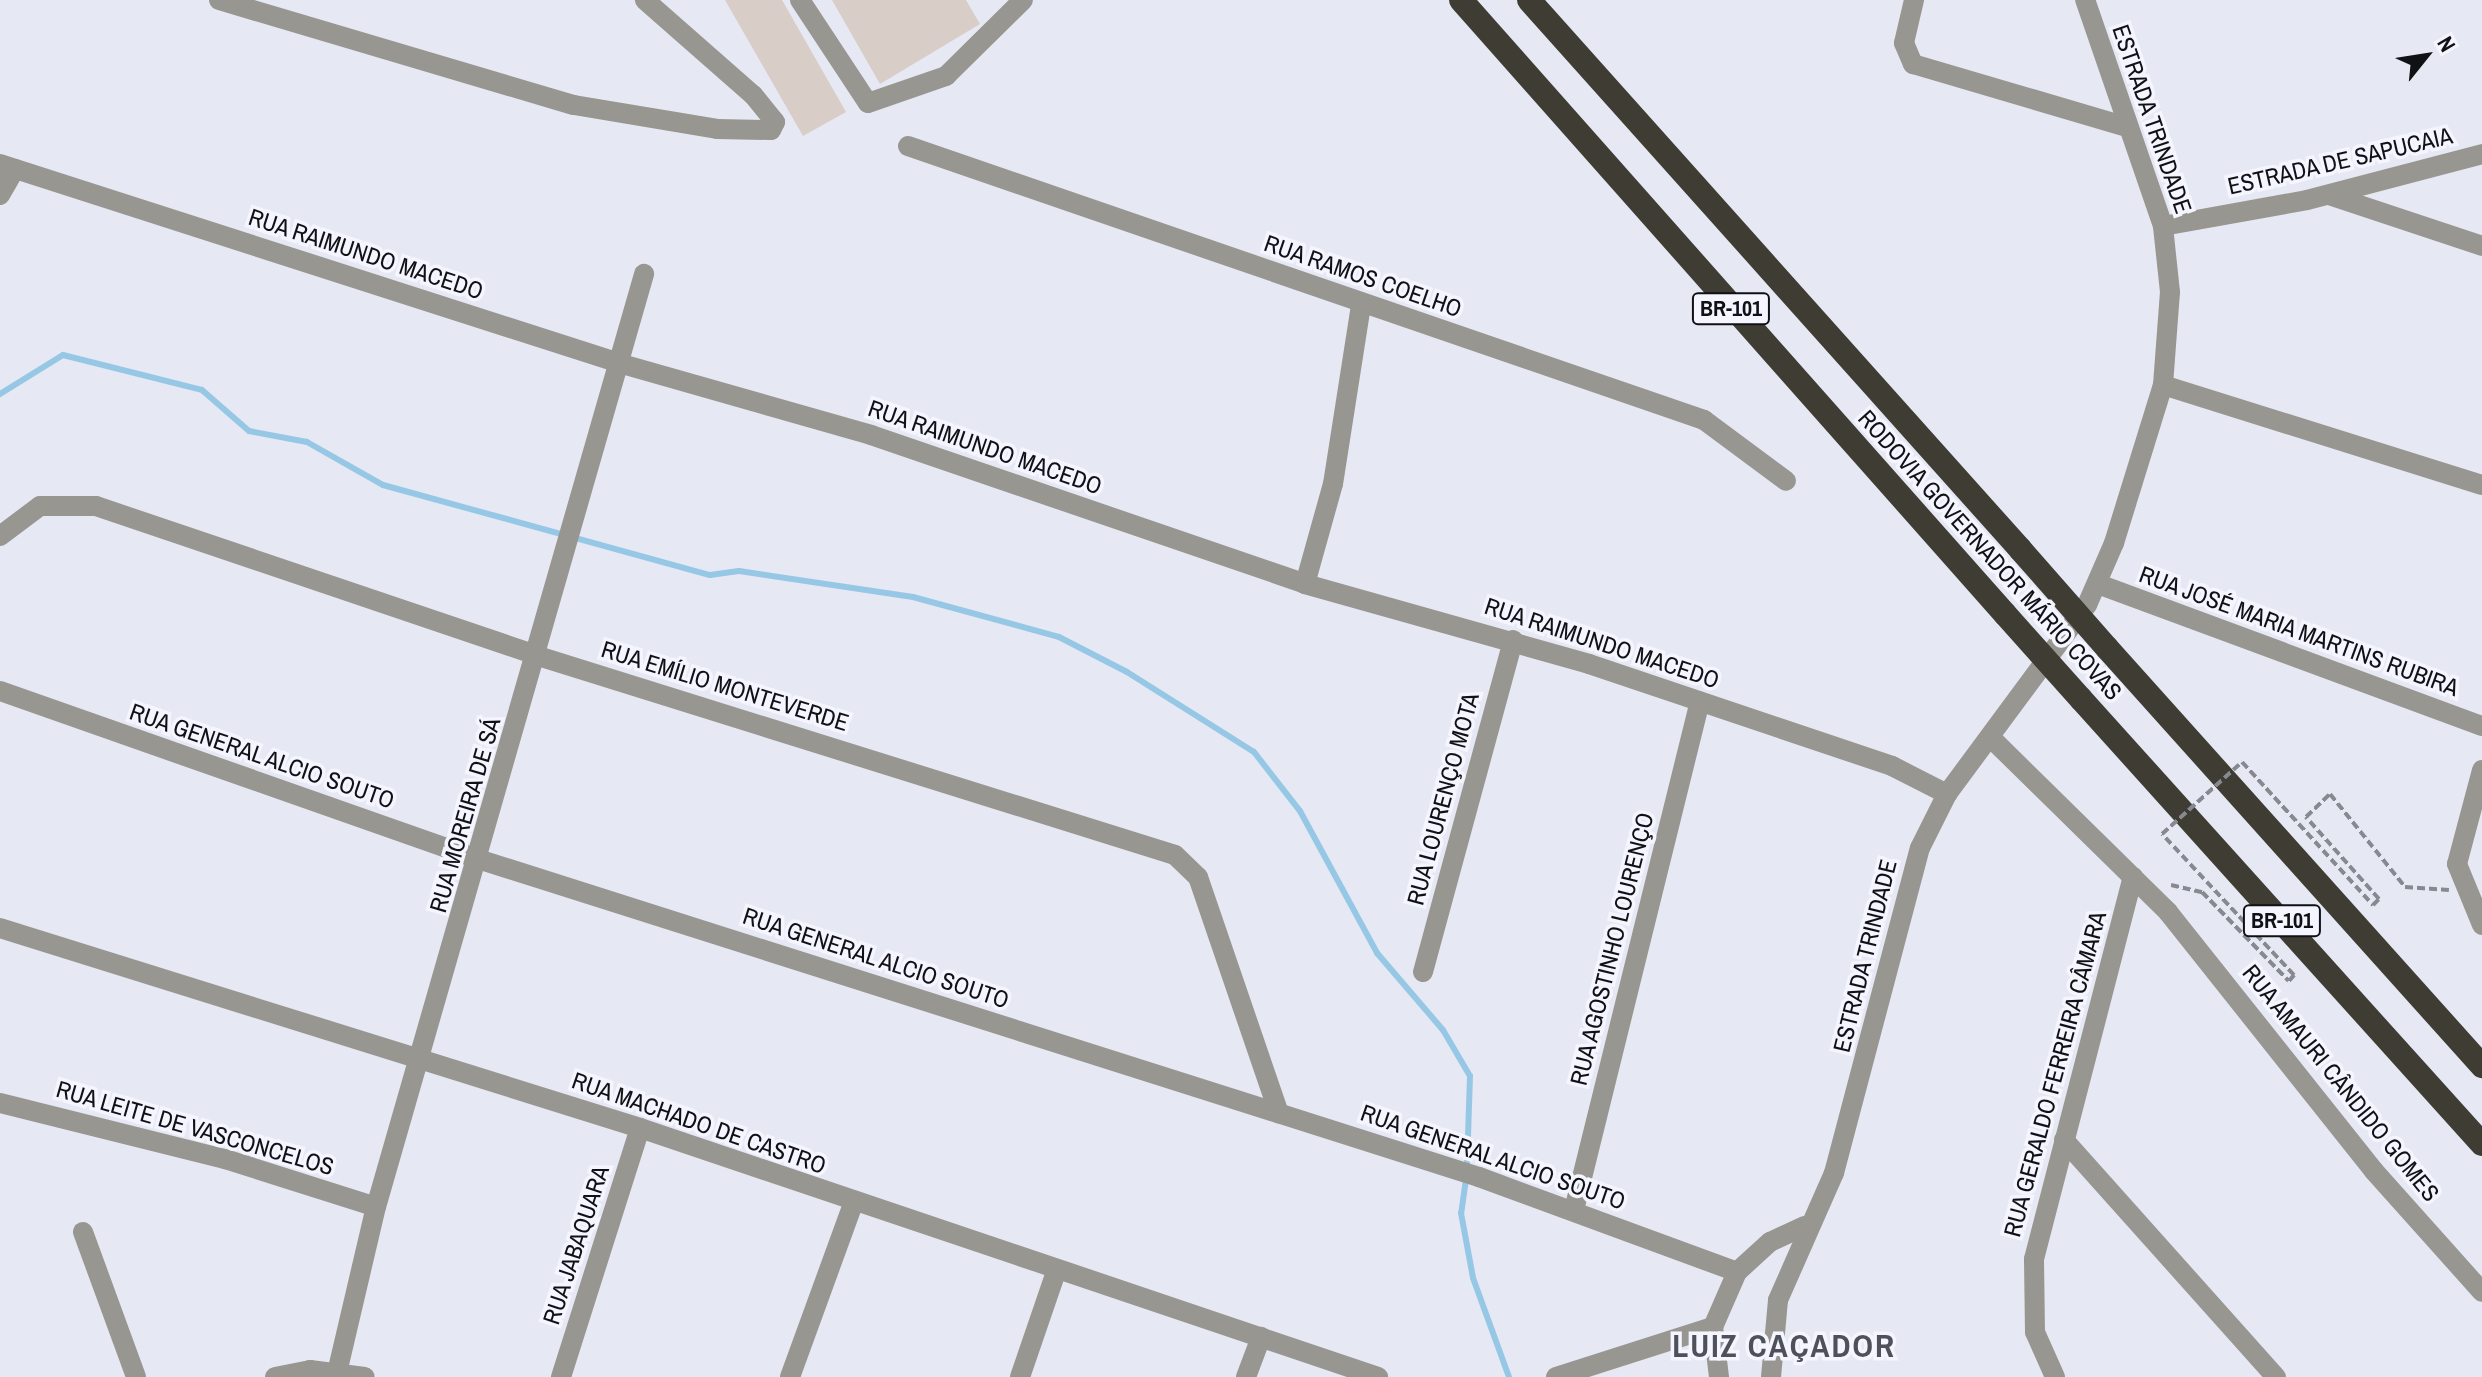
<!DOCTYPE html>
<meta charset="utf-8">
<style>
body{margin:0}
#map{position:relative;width:2482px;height:1377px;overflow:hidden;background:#e6e8f3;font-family:"Archivo Narrow",sans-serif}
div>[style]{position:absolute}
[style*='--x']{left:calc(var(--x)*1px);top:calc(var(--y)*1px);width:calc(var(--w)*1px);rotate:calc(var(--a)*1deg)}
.stream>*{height:6px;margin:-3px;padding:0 3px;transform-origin:3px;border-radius:3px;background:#96c8e6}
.building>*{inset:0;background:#d8cdc7}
.path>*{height:4px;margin-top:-2px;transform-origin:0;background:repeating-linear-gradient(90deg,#878990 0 8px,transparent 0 12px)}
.minor>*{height:20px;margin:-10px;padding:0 10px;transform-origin:10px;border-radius:10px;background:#979691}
.highway>*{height:24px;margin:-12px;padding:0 12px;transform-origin:12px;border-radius:12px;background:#3e3c33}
.path-bridge>*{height:4px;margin-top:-2px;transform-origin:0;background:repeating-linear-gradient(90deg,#878990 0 8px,transparent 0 12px)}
.highway-bridge>*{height:24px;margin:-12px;padding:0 12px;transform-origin:12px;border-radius:12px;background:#3e3c33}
span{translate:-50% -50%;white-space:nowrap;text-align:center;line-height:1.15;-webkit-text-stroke:7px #f4f5fe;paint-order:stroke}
.shield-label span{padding:2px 6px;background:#f4f5fe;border:2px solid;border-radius:6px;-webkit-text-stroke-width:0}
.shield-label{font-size:22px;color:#101115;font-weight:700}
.street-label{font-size:24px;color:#101115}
.district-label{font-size:32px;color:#4f515a;font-weight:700;letter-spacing:2px}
.north{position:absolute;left:2386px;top:16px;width:80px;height:80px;-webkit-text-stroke:6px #f4f5fe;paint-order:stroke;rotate:60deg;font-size:22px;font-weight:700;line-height:32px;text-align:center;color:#101115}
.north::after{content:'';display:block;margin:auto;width:28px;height:36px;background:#101115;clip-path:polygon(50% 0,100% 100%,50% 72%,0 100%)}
</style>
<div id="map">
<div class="stream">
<div style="--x:0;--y:394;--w:74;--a:-31.8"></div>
<div style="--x:63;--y:355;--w:143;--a:14.1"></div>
<div style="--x:202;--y:390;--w:62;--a:41.1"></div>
<div style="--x:249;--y:431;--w:59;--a:10.7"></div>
<div style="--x:307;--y:442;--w:87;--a:29.5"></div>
<div style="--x:383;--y:485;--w:339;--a:15.4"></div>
<div style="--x:710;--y:575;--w:29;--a:-8"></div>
<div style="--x:739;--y:571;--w:176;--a:8.5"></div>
<div style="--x:913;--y:597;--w:151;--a:15.3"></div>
<div style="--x:1059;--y:637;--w:76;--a:27.2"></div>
<div style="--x:1127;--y:672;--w:150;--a:32.2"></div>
<div style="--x:1254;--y:752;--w:75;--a:52.1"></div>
<div style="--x:1300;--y:811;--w:162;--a:61.5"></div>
<div style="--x:1377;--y:953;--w:101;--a:49.4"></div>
<div style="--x:1443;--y:1030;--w:53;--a:59.6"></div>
<div style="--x:1470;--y:1076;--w:91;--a:91.9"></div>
<div style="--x:1466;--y:1179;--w:34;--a:98"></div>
<div style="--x:1461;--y:1213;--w:66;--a:79.5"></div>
<div style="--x:1473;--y:1278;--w:105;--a:70"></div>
</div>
<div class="building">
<div style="clip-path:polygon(725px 0,782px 0,846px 112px,803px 136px)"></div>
<div style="clip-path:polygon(832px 0,966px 0,980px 24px,880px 84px)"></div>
</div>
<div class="path">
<div style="--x:2306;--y:817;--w:33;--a:-44"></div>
<div style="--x:2330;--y:794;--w:119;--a:51.1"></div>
<div style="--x:2405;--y:887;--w:44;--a:3.9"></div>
<div style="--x:2171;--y:885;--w:32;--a:13"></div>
<div style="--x:2202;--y:892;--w:124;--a:45.7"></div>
</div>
<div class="minor">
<div style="--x:219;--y:0;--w:370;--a:16.5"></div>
<div style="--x:574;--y:105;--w:145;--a:9.5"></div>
<div style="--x:717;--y:129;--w:54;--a:1.1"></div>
<div style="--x:771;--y:130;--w:9;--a:-63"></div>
<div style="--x:775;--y:122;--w:35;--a:-129"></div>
<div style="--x:753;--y:95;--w:144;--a:-138.7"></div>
<div style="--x:800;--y:0;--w:123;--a:56.6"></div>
<div style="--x:868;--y:103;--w:83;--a:-19.1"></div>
<div style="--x:946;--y:76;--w:108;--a:-44.6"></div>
<div style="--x:1914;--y:0;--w:44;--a:103.1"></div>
<div style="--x:1904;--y:43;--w:23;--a:67"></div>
<div style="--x:1913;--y:64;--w:219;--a:16.4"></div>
<div style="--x:908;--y:146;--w:842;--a:18.99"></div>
<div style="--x:1704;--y:420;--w:102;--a:36.6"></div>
<div style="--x:0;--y:164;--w:653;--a:17.82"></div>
<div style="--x:622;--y:364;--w:259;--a:15.9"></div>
<div style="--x:871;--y:435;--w:459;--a:18.9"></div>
<div style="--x:1305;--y:584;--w:295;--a:15.7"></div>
<div style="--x:1589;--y:664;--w:320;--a:18.6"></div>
<div style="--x:1892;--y:766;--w:62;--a:27"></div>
<div style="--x:0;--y:195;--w:30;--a:-60"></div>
<div style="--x:2329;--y:195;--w:161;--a:18.4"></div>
<div style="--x:2163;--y:226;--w:146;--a:-10.2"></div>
<div style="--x:2307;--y:200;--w:181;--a:-14.7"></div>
<div style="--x:2163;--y:385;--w:334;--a:17.4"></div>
<div style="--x:0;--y:536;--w:50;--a:-36.9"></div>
<div style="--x:40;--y:506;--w:56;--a:0"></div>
<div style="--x:96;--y:506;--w:467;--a:18.7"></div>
<div style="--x:538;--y:656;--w:667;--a:17.35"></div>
<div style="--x:1175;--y:855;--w:32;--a:44"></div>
<div style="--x:1198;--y:877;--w:250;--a:71.1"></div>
<div style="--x:1305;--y:584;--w:104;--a:-74.4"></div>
<div style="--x:1333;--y:484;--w:181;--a:-81.1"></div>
<div style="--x:2098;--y:584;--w:409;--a:20.3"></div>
<div style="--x:0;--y:691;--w:510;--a:19.36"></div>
<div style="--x:481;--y:860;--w:1047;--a:17.62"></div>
<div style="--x:1479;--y:1177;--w:275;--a:20.2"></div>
<div style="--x:1990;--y:737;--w:250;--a:44.5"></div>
<div style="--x:2168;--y:912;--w:331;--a:51.5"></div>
<div style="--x:2374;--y:1171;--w:162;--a:48.2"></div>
<div style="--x:2482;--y:770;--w:97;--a:104.9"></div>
<div style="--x:2457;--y:864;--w:66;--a:67.7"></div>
<div style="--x:0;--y:928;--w:671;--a:17.35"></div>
<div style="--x:640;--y:1128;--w:779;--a:18.64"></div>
<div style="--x:1423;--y:972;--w:344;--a:-74.8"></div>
<div style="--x:0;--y:1103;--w:232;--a:14"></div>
<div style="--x:225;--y:1159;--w:158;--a:17.6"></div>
<div style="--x:2064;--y:1140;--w:318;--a:48.2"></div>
<div style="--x:1574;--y:1210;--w:524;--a:-76.1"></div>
<div style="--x:83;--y:1232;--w:154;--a:69.9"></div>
<div style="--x:275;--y:1377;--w:36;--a:-11"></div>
<div style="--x:310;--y:1370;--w:55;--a:7.3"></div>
<div style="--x:336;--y:1377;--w:175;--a:-76.8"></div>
<div style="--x:376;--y:1207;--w:971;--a:-73.97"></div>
<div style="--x:561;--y:1377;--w:261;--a:-72.4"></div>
<div style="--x:790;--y:1377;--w:184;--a:-70"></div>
<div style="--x:1020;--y:1377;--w:111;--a:-71.1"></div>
<div style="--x:1246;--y:1377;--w:43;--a:-69.4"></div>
<div style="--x:1556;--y:1377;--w:165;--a:-17.7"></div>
<div style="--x:1719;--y:1377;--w:50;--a:-96.8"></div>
<div style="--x:1713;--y:1327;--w:60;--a:-66.4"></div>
<div style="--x:1737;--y:1272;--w:45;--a:-42.3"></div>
<div style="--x:1770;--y:1242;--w:38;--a:-25"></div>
<div style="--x:1771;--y:1377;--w:77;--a:-84.8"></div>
<div style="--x:1778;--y:1300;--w:139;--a:-66.2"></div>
<div style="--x:1834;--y:1173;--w:336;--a:-75.2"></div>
<div style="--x:1920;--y:848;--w:60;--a:-63.4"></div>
<div style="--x:1947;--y:794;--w:235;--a:-53.5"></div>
<div style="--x:2087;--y:605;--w:68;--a:-66.5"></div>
<div style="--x:2114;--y:543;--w:165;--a:-72.8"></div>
<div style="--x:2163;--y:385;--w:93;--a:-85.7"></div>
<div style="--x:2170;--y:292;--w:66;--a:-96.1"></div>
<div style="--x:2163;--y:226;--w:239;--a:-109"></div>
<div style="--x:2055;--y:1377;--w:49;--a:-114"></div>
<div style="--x:2035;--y:1332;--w:73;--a:-90.8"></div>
<div style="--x:2034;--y:1259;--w:395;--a:-75.5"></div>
</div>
<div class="highway">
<div style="--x:1461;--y:0;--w:820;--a:48.46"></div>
<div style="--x:1529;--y:0;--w:737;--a:48.19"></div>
<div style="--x:2107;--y:648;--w:562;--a:48.1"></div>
<div style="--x:2081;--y:699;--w:599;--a:47.98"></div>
</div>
<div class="path-bridge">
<div style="--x:2289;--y:981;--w:8;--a:-50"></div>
<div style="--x:2294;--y:975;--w:193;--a:-133.1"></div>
<div style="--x:2162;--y:834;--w:108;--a:-42"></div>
<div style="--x:2242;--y:762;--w:194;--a:47.5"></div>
<div style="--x:2373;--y:905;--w:8;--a:-45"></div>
<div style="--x:2379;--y:899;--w:110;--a:-131.7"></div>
</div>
<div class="highway-bridge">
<div style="--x:2020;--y:549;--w:132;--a:48.7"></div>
<div style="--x:2005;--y:614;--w:114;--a:48.2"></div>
</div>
<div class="shield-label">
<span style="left:1731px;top:309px">BR-101</span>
<span style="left:2282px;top:921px">BR-101</span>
</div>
<div class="street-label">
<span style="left:2152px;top:119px;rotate:71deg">ESTRADA TRINDADE</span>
<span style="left:2340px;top:161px;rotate:-13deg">ESTRADA DE SAPUCAIA</span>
<span style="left:366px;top:254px;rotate:18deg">RUA RAIMUNDO MACEDO</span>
<span style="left:1363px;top:276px;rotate:19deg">RUA RAMOS COELHO</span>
<span style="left:985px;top:447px;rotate:19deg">RUA RAIMUNDO MACEDO</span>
<span style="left:1990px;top:555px;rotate:48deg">RODOVIA GOVERNADOR MÁRIO COVAS</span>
<span style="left:2299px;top:631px;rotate:20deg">RUA JOSÉ MARIA MARTINS RUBIRA</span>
<span style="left:1602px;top:643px;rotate:18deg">RUA RAIMUNDO MACEDO</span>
<span style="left:725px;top:686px;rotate:17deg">RUA EMÍLIO MONTEVERDE</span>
<span style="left:262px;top:756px;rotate:19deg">RUA GENERAL ALCIO SOUTO</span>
<span style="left:1443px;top:799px;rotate:-75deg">RUA LOURENÇO MOTA</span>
<span style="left:465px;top:815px;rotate:-74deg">RUA MOREIRA DE SÁ</span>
<span style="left:1612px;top:949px;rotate:-76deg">RUA AGOSTINHO LOURENÇO</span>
<span style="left:1865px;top:956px;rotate:-76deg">ESTRADA TRINDADE</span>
<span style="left:876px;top:958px;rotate:18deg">RUA GENERAL ALCIO SOUTO</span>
<span style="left:2055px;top:1074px;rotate:-75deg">RUA GERALDO FERREIRA CÂMARA</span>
<span style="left:2341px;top:1083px;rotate:51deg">RUA AMAURI CÂNDIDO GOMES</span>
<span style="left:699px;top:1123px;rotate:19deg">RUA MACHADO DE CASTRO</span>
<span style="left:195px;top:1128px;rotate:16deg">RUA LEITE DE VASCONCELOS</span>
<span style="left:1493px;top:1157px;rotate:19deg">RUA GENERAL ALCIO SOUTO</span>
<span style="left:576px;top:1245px;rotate:-72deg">RUA JABAQUARA</span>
</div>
<div class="district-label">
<span style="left:1784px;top:1346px">LUIZ CAÇADOR</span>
</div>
<div class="north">N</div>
</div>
